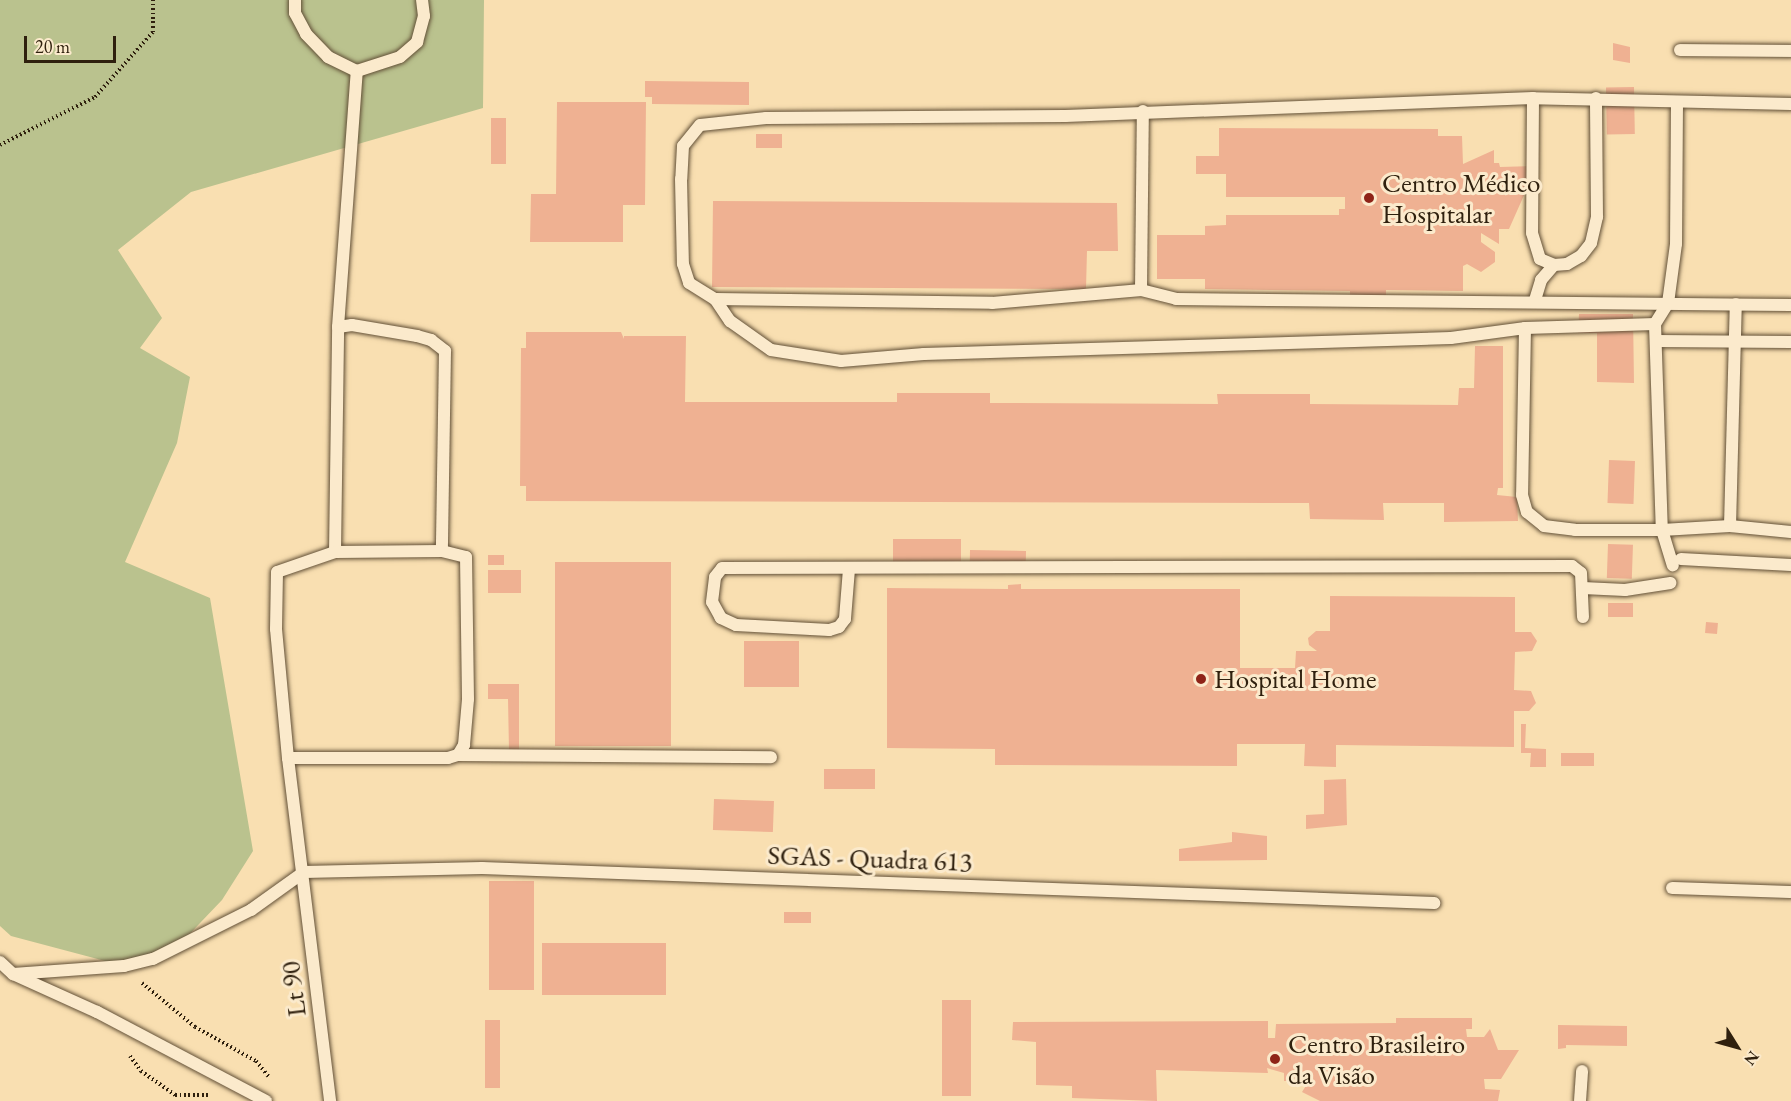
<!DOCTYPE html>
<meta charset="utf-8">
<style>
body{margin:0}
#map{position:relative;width:1791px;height:1101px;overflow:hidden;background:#f9dfb1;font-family:"EB Garamond",serif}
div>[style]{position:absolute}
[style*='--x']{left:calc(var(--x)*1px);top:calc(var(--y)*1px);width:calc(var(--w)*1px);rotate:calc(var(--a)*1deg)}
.green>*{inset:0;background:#bac28e}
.building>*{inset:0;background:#efb192;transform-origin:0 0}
.path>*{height:4px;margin-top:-2px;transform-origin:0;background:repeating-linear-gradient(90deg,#2f200e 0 1.5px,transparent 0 4.5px)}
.roads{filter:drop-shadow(0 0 2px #625037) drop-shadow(0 0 2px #625037)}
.service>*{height:12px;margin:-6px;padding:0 6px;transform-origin:6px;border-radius:6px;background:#fbeacc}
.dots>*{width:16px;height:16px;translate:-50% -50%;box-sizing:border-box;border:3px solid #fbeacc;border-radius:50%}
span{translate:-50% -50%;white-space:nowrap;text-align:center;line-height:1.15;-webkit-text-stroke:6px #fbeacc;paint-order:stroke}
.poi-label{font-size:27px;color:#2f200e}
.left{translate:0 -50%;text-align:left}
.street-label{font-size:27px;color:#2f200e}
.north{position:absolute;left:1707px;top:1017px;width:60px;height:60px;-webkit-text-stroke:4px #fbeacc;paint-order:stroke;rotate:127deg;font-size:16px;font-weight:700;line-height:24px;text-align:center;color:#2f200e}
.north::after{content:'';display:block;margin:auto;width:21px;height:27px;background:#2f200e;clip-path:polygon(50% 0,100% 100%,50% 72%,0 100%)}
.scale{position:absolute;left:24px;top:36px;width:92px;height:27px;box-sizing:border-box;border:3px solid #2f200e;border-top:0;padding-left:8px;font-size:18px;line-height:21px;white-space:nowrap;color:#2f200e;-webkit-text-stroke:4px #fbeacc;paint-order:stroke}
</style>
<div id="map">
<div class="green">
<div style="clip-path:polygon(0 0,484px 0,483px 108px,191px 192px,118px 250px,162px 318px,140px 348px,190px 377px,177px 443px,125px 562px,210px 598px,253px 851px,222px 900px,179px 945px,124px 966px,11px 936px,0 926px)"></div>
</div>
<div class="building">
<div style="clip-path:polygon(1613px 43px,1630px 47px,1630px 63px,1613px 60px)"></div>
<div style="clip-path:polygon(645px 81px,749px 82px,749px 105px,652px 104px,652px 97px,645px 97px)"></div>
<div style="left:1634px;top:87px;width:47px;height:28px;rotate:89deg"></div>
<div style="clip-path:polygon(557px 102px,646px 102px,645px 205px,623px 205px,623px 242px,530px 242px,531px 194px,556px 194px)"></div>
<div style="left:506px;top:118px;width:46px;height:15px;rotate:90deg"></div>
<div style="clip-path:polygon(1219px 128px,1438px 129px,1438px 136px,1462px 136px,1463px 164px,1494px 150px,1494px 163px,1499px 163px,1500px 167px,1537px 166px,1509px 229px,1499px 229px,1499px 244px,1481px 233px,1481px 242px,1495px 252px,1495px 262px,1481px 272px,1467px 264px,1463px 266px,1463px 291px,1386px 290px,1386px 299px,1350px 299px,1350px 291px,1205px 289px,1205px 279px,1157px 279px,1157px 235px,1205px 235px,1205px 226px,1226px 225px,1226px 215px,1339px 215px,1339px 209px,1345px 209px,1345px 197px,1226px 197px,1226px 174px,1196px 174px,1196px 156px,1219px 156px)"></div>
<div style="left:756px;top:134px;width:26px;height:14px"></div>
<div style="clip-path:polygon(713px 201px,1117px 203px,1118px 251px,1087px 251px,1086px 289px,712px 287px)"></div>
<div style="clip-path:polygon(1579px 314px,1633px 314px,1634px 383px,1597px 382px,1597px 333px,1578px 333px)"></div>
<div style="clip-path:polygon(526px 332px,621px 332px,624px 339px,624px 336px,686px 336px,685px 402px,897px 402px,897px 393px,990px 393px,990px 403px,1218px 404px,1217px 394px,1310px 394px,1310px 404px,1458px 405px,1459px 388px,1474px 388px,1475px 346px,1503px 346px,1503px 488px,1498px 488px,1497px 495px,1517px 497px,1518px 521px,1444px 522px,1444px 503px,1383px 503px,1384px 520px,1310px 519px,1309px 503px,526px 501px,526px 486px,520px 486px,521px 348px,526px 348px)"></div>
<div style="left:1609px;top:460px;width:26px;height:43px;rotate:2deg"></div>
<div style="left:893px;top:539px;width:68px;height:23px"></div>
<div style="left:1608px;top:544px;width:25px;height:34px;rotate:2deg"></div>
<div style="left:970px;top:550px;width:56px;height:12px;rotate:1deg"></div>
<div style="left:488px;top:555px;width:16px;height:10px"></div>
<div style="left:555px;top:562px;width:116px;height:184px"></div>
<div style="left:488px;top:570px;width:33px;height:23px"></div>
<div style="clip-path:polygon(1021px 584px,1021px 589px,1240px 589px,1240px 668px,1295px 668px,1296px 651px,1317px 651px,1309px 645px,1308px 638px,1316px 631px,1330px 631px,1330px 596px,1515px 597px,1515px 632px,1531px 632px,1537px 641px,1532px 651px,1515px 652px,1514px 690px,1531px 691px,1536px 703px,1529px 711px,1514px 711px,1514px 747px,1336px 745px,1336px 767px,1304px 766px,1305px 744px,1237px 744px,1237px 766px,995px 765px,995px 749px,887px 748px,887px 588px,1008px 589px,1008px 585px)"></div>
<div style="left:1608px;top:603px;width:25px;height:14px"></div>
<div style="left:1706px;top:622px;width:12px;height:11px;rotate:5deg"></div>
<div style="left:799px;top:641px;width:46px;height:55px;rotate:90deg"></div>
<div style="clip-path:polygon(488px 684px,519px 684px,519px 750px,509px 751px,508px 699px,488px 699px)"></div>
<div style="clip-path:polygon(1521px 724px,1526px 724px,1525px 748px,1546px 749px,1546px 767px,1530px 767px,1531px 753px,1521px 753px)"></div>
<div style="left:1561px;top:753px;width:33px;height:13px"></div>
<div style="left:824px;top:769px;width:51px;height:20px"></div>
<div style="clip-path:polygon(1346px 779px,1347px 825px,1306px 829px,1306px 815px,1324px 814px,1324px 780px)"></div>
<div style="left:714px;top:799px;width:60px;height:31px;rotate:2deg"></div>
<div style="clip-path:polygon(1232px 832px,1267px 836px,1267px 860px,1179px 861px,1179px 849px,1232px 842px)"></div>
<div style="left:489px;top:881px;width:45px;height:109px"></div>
<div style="left:811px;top:912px;width:11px;height:27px;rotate:90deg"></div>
<div style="left:542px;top:943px;width:124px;height:52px"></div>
<div style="left:942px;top:1000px;width:29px;height:96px"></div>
<div style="clip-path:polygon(1396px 1018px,1472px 1018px,1472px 1029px,1466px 1029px,1467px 1037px,1484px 1037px,1490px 1029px,1498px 1050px,1519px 1050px,1501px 1079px,1484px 1079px,1485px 1089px,1500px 1090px,1498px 1101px,1320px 1101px,1302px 1092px,1309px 1081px,1284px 1081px,1284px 1073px,1267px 1068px,1268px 1073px,1156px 1070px,1157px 1101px,1072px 1098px,1072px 1086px,1036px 1085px,1036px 1042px,1012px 1040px,1013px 1022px,1268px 1021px,1268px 1038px,1275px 1038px,1276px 1024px,1396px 1023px)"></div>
<div style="left:485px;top:1020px;width:15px;height:68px"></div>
<div style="clip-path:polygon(1558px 1025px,1627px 1026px,1627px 1046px,1566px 1045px,1566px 1048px,1558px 1049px)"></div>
</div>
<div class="path">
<div style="--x:0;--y:145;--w:106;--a:-26.8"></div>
<div style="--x:95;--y:97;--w:87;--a:-48.3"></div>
<div style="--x:153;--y:32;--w:32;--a:-90"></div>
<div style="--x:142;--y:983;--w:69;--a:39.7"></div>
<div style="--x:195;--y:1027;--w:70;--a:29.1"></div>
<div style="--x:256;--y:1061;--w:22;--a:51"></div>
<div style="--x:130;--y:1056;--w:19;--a:54"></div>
<div style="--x:141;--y:1071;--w:42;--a:35.2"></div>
<div style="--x:175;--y:1095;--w:34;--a:0"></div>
</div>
<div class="roads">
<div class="service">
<div style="--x:295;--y:0;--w:13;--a:90"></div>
<div style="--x:295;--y:13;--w:24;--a:62"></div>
<div style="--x:306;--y:34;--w:32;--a:46"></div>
<div style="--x:328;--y:57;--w:32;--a:26"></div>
<div style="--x:357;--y:71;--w:45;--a:-18"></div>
<div style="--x:400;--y:57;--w:23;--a:-41"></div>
<div style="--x:417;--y:42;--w:27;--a:-75"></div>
<div style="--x:424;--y:16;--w:16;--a:-97"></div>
<div style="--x:1680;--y:50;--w:111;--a:0.5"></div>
<div style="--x:1533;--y:98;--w:135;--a:90.4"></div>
<div style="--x:1532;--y:233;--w:27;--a:73"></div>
<div style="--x:1540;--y:259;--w:15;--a:23"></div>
<div style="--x:1554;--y:265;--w:13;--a:-4"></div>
<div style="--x:1567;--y:264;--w:16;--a:-30"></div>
<div style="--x:1581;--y:256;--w:16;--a:-52"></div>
<div style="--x:1591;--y:243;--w:27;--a:-77"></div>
<div style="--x:1597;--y:217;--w:119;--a:-90.5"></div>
<div style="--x:1677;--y:103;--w:141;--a:90.4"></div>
<div style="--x:1676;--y:244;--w:60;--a:97.7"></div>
<div style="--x:1668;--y:303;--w:25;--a:122"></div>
<div style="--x:1655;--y:324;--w:206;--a:88.1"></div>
<div style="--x:1662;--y:530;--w:68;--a:-3.4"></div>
<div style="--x:1730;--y:526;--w:61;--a:5.6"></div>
<div style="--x:1791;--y:104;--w:258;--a:-178.7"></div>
<div style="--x:1533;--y:98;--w:468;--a:177.8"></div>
<div style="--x:1065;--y:116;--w:299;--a:179.6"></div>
<div style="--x:766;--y:118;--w:66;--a:173.9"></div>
<div style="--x:700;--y:125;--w:27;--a:129"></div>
<div style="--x:683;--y:146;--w:33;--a:93"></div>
<div style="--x:681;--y:179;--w:85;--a:88.7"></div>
<div style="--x:683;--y:264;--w:20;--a:72"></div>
<div style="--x:689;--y:283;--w:31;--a:32"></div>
<div style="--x:715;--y:299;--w:277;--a:0.8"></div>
<div style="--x:992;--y:303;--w:150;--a:-5"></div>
<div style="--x:1141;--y:290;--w:36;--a:14"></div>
<div style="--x:1176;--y:299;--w:615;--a:0.56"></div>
<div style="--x:1141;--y:290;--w:179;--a:-89.4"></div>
<div style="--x:715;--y:299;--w:27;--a:56"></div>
<div style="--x:730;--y:321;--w:50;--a:35.3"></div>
<div style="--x:771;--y:350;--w:71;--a:8.9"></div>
<div style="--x:841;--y:361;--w:83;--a:-4.8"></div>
<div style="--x:924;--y:354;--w:527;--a:-1.74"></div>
<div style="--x:1451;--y:338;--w:75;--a:-7.7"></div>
<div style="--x:1525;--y:328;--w:130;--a:-1.8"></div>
<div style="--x:1535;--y:300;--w:21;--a:-73"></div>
<div style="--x:1541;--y:280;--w:20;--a:-49"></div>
<div style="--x:338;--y:327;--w:14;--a:-8"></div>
<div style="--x:352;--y:325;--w:66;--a:9.6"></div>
<div style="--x:417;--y:336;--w:15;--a:16"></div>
<div style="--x:431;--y:340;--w:18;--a:38"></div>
<div style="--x:445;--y:351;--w:200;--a:90.9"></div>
<div style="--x:1525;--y:328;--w:167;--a:91"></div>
<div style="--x:1522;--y:495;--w:18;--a:74"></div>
<div style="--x:1527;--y:512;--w:22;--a:39"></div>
<div style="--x:1544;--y:526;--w:31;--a:7"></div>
<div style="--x:1575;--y:530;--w:87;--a:0"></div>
<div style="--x:1662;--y:530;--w:37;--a:73"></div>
<div style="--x:1656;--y:341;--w:135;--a:0.4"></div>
<div style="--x:1730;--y:526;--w:222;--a:-88.5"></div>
<div style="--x:335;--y:552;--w:225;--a:-89.2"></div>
<div style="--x:338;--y:327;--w:257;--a:-85.8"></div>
<div style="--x:1681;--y:559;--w:110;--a:3.1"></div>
<div style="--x:849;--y:569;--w:50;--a:94.6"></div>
<div style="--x:845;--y:619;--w:10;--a:127"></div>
<div style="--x:839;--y:627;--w:10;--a:163"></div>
<div style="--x:829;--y:630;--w:93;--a:-176.9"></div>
<div style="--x:736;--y:625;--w:17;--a:-155"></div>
<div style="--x:721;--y:618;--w:18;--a:-119"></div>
<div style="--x:712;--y:602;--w:25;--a:-83"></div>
<div style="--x:715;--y:577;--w:11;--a:-52"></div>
<div style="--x:722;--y:568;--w:850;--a:-0.13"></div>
<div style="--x:1572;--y:566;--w:11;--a:38"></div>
<div style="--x:1581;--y:573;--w:44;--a:87.4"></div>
<div style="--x:1583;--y:588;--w:42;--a:2.7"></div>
<div style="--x:1625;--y:590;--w:46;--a:-8.8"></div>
<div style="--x:458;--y:755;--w:313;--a:0.4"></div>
<div style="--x:288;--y:758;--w:160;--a:0"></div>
<div style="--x:448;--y:758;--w:10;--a:-17"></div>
<div style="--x:458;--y:755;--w:12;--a:-59"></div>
<div style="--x:464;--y:745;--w:46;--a:-85"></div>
<div style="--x:468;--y:699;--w:142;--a:-90.8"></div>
<div style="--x:466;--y:557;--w:25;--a:-166"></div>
<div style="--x:442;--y:551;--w:107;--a:179.5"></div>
<div style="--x:335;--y:552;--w:61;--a:161"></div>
<div style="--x:277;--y:572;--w:57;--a:91"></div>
<div style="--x:276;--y:629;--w:130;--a:84.7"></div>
<div style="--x:288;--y:758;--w:346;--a:83"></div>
<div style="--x:304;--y:872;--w:178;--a:-1.3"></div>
<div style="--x:482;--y:868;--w:953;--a:2.11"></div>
<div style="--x:1672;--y:888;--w:119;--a:1.9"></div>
<div style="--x:0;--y:962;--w:18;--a:43"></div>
<div style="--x:266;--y:1101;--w:191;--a:-152.2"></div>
<div style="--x:97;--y:1012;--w:92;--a:-155.7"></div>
<div style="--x:13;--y:974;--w:111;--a:-4.1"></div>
<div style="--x:124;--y:966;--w:30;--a:-14"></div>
<div style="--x:153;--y:959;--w:110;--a:-26.6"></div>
<div style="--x:251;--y:910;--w:65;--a:-35.6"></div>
<div style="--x:1580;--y:1101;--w:30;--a:-86"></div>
</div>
</div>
<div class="dots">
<div style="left:1369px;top:198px;background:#8f2418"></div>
<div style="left:1201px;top:679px;background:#8f2418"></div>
<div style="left:1275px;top:1059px;background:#8f2418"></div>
</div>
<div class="poi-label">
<span class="left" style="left:1382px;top:198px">Centro Médico<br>Hospitalar</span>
<span class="left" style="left:1214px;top:679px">Hospital Home</span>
<span class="left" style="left:1288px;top:1059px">Centro Brasileiro<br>da Visão</span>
</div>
<div class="street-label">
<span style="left:870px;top:858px;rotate:2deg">SGAS - Quadra 613</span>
<span style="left:293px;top:989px;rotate:-97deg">Lt 90</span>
</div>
<div class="north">N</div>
<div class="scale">20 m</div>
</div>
